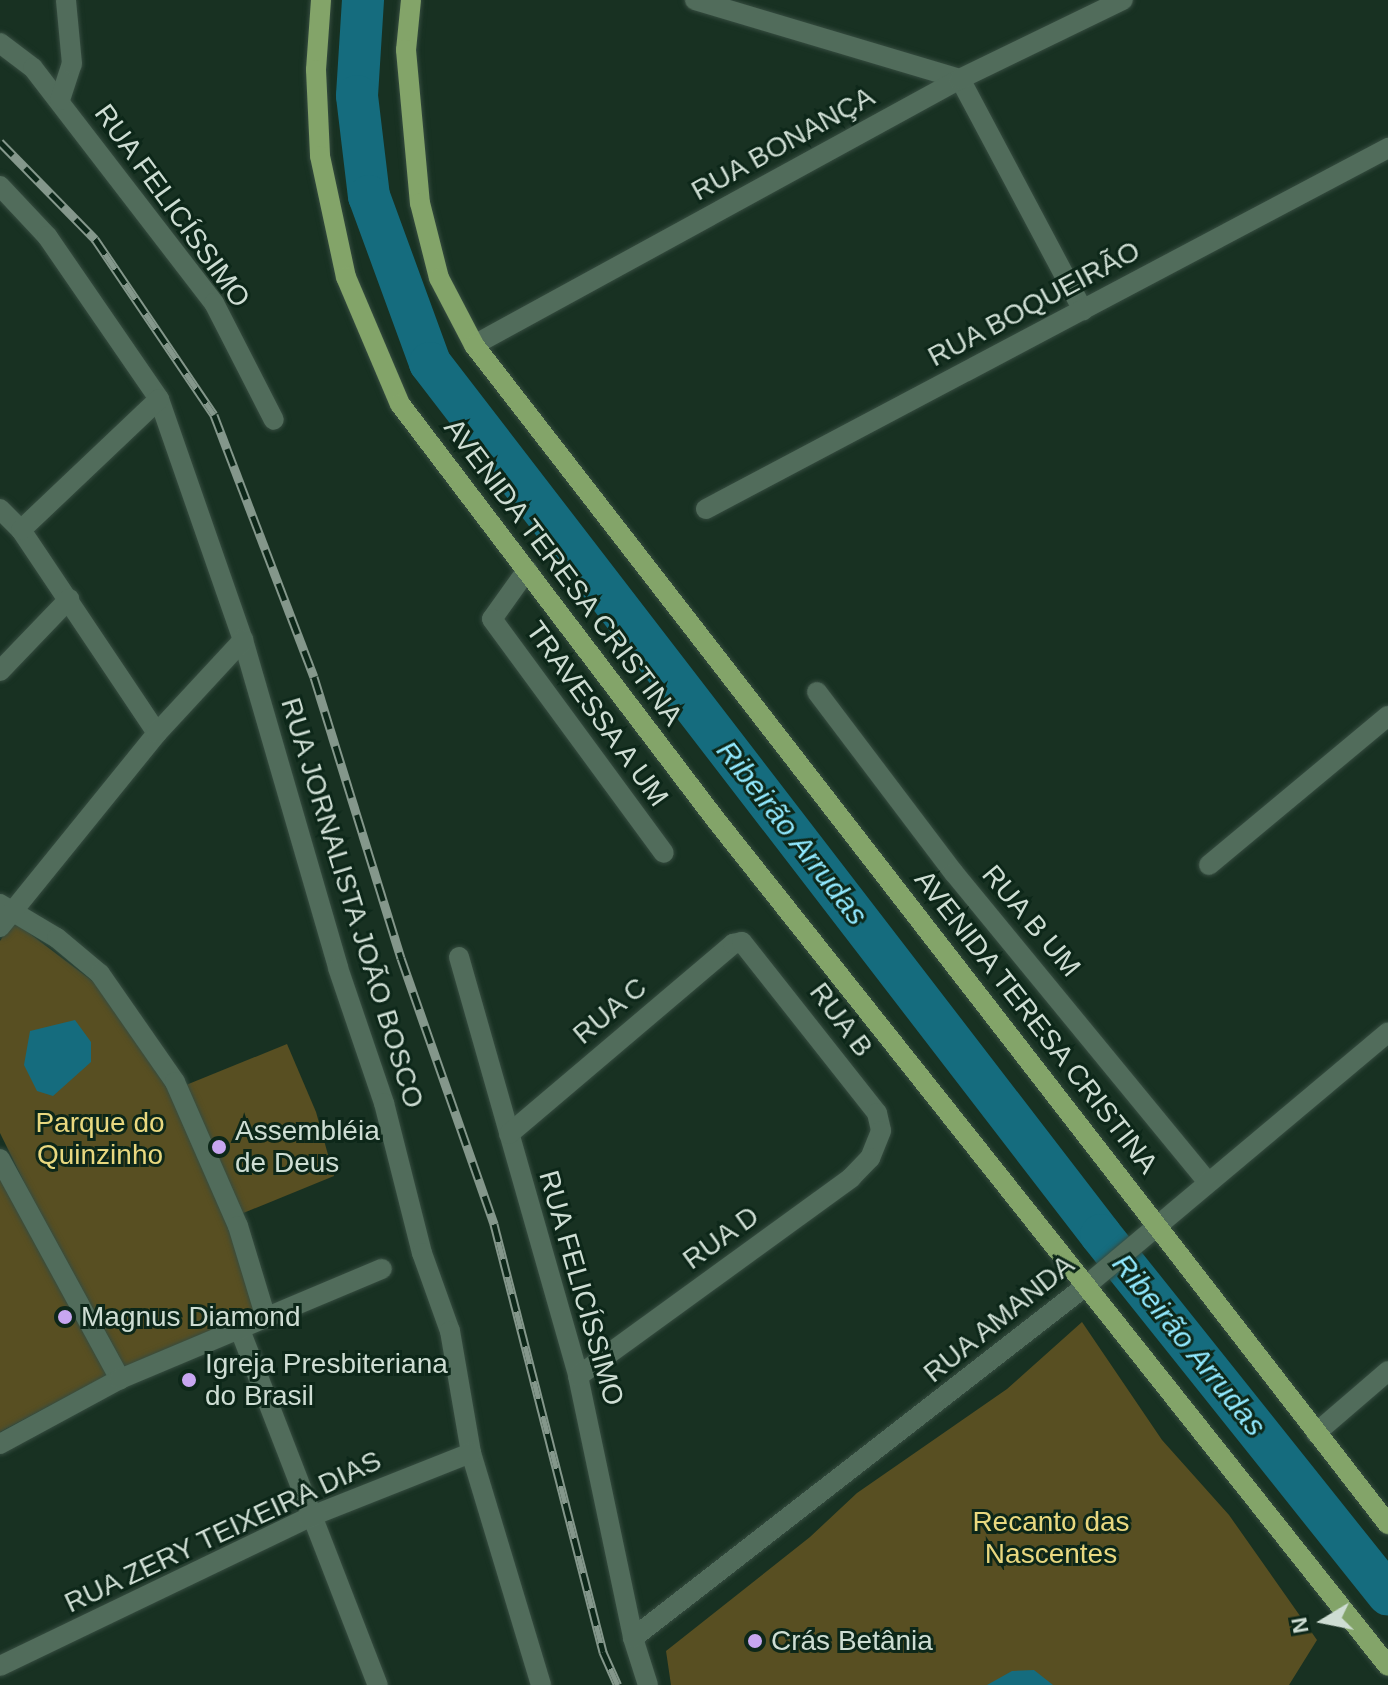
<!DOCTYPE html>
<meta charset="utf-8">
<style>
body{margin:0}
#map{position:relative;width:1388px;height:1685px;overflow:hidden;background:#183122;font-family:Arial,sans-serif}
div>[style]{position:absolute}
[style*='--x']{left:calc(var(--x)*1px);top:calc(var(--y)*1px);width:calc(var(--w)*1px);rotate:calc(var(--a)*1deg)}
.green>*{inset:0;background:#584f22}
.water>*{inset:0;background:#156c7e}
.river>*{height:42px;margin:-21px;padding:0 21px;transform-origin:21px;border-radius:21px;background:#156c7e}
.roads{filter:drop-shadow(0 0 2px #364c40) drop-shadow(0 0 2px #364c40)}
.minor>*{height:20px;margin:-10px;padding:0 10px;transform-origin:10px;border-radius:10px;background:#516c5b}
.major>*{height:20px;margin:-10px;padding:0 10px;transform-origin:10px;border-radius:10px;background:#83a469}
.rail>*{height:9px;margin-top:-4.5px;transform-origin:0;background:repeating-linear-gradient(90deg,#0d2719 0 18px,#84978b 0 36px);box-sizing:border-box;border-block:2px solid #84978b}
.dots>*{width:22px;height:22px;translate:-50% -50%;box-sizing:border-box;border:4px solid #0d2719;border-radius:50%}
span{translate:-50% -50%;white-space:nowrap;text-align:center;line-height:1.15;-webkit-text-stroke:6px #0d2719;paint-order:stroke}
.street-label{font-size:28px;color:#ceddd3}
.park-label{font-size:28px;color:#e9d87f}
.poi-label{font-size:28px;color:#ceddd3}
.left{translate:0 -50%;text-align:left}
.water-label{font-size:30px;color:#91e8fe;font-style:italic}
.north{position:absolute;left:1284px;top:1581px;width:80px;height:80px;-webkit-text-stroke:6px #0d2719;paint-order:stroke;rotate:260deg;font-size:22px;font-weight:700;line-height:32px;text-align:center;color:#ceddd3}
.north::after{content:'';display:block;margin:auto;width:28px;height:36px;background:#ceddd3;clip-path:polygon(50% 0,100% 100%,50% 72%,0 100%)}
</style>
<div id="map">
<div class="green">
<div style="clip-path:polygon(13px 921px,95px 983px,176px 1101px,220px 1205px,258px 1315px,118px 1373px,0 1133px,0 941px)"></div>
<div style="clip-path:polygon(287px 1044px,316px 1112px,334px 1176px,241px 1214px,186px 1085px)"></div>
<div style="clip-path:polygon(0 1175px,108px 1375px,0 1432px)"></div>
<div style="clip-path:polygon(1082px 1322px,1162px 1440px,1229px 1515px,1317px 1640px,1289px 1685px,671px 1685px,666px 1651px,810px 1537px,857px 1493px,1007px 1389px)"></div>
</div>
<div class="water">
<div style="clip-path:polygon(75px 1020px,91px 1042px,91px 1062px,53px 1096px,37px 1091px,24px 1065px,30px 1031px)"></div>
<div style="clip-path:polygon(1034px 1670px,1053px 1685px,987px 1685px,1012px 1671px)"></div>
</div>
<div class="river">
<div style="--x:363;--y:0;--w:96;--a:93.6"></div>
<div style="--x:357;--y:96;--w:101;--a:83.2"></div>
<div style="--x:369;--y:196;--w:178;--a:69.9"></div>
<div style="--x:430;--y:363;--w:1100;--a:52.42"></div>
<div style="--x:1101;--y:1235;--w:460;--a:51.4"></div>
</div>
<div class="roads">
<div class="minor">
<div style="--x:695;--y:0;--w:277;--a:16.6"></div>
<div style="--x:960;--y:79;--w:262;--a:62"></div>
<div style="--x:0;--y:43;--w:41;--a:37.1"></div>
<div style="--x:33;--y:68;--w:297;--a:52.4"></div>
<div style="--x:214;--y:303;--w:131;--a:62.9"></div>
<div style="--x:60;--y:100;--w:38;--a:-72"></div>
<div style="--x:72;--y:64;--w:64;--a:-95.4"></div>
<div style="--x:0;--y:186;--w:69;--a:46.8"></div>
<div style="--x:47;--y:236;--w:198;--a:55.5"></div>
<div style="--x:159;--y:399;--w:255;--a:70.8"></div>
<div style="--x:243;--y:640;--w:341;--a:73.8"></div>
<div style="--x:338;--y:968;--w:143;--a:71.2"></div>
<div style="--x:384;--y:1103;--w:155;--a:75.8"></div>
<div style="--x:422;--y:1253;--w:83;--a:70.3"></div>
<div style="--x:450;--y:1331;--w:124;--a:80.2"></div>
<div style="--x:471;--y:1453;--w:242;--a:73.2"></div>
<div style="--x:474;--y:345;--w:554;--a:-28.69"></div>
<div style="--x:960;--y:79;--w:181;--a:-25.9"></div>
<div style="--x:0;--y:509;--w:30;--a:45"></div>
<div style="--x:21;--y:530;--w:244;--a:56.2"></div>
<div style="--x:706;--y:509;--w:772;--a:-27.89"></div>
<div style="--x:21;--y:530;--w:190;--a:-43.5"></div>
<div style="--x:527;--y:570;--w:60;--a:125.5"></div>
<div style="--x:492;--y:619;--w:290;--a:53.7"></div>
<div style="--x:0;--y:671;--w:100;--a:-46.2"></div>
<div style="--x:817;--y:692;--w:227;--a:52.9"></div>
<div style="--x:954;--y:873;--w:399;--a:50.6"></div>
<div style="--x:1209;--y:865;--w:233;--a:-39.8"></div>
<div style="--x:0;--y:904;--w:66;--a:30.8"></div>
<div style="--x:57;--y:938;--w:56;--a:39.9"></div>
<div style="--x:100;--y:974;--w:131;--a:55.2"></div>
<div style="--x:175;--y:1082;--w:157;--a:66.4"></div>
<div style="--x:238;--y:1226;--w:96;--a:73.1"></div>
<div style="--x:0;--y:927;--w:250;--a:-51"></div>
<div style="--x:157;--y:733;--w:127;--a:-47.2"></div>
<div style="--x:459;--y:957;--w:436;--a:74.1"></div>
<div style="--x:578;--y:1376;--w:268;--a:78.1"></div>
<div style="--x:633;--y:1638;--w:49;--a:72.3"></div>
<div style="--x:509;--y:1134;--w:294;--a:-40.3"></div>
<div style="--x:733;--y:944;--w:9;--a:-13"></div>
<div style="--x:742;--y:942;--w:218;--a:51.7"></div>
<div style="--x:877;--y:1113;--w:18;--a:77"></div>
<div style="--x:881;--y:1131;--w:29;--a:112"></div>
<div style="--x:870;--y:1158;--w:28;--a:134"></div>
<div style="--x:851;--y:1178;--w:337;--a:144"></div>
<div style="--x:0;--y:1159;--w:251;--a:61.4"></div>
<div style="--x:240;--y:1330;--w:381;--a:68.8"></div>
<div style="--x:1316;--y:1433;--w:95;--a:-40.7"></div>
<div style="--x:0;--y:1444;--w:136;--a:-28.4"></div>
<div style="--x:120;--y:1379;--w:284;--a:-22.8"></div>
<div style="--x:633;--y:1638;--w:575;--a:-37.87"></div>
<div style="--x:1087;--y:1285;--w:393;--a:-40"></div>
<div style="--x:0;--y:1666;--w:343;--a:-25.7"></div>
<div style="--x:309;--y:1517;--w:174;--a:-21.6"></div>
</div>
<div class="major">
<div style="--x:321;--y:0;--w:70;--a:94.1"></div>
<div style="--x:316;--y:70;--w:86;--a:87.3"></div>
<div style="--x:320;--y:156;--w:124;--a:77.9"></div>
<div style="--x:346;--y:277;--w:138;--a:67"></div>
<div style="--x:400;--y:404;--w:522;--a:52.78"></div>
<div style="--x:716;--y:820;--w:1080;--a:51.54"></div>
<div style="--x:411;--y:0;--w:50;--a:95.7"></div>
<div style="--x:406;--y:50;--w:154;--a:84.8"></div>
<div style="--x:420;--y:203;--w:77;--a:75.8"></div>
<div style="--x:439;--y:278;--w:76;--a:62.4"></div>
<div style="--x:474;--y:345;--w:1492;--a:52.22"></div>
</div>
</div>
<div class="rail">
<div style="--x:0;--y:142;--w:136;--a:45.6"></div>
<div style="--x:95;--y:239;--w:212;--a:55.9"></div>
<div style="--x:214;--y:415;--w:280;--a:69.1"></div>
<div style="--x:314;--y:677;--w:294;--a:72.8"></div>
<div style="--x:401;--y:958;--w:282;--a:70.7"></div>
<div style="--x:494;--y:1224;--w:442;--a:75.7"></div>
<div style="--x:603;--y:1652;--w:36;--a:66"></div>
</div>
<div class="dots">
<div style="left:219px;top:1147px;background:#c7a6f0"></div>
<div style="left:65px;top:1317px;background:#c7a6f0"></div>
<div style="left:189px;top:1380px;background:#c7a6f0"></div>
<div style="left:755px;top:1641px;background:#c7a6f0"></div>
</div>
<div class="street-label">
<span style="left:783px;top:144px;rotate:-29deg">RUA BONANÇA</span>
<span style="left:172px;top:206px;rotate:54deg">RUA FELICÍSSIMO</span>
<span style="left:1034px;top:304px;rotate:-28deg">RUA BOQUEIRÃO</span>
<span style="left:563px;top:572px;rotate:53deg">AVENIDA TERESA CRISTINA</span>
<span style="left:597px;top:714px;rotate:54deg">TRAVESSA A UM</span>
<span style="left:352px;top:903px;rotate:73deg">RUA JORNALISTA JOÃO BOSCO</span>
<span style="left:1031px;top:921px;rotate:50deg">RUA B UM</span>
<span style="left:610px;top:1011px;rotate:-40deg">RUA C</span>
<span style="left:841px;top:1020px;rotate:53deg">RUA B</span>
<span style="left:1036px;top:1022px;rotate:52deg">AVENIDA TERESA CRISTINA</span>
<span style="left:721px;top:1238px;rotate:-36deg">RUA D</span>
<span style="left:581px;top:1288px;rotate:74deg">RUA FELICÍSSIMO</span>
<span style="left:999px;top:1319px;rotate:-39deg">RUA AMANDA</span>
<span style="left:223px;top:1532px;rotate:-25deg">RUA ZERY TEIXEIRA DIAS</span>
</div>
<div class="park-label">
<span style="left:100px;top:1139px">Parque do<br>Quinzinho</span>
<span style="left:1051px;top:1538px">Recanto das<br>Nascentes</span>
</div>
<div class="poi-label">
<span class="left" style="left:235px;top:1147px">Assembléia<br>de Deus</span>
<span class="left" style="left:81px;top:1317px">Magnus Diamond</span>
<span class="left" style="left:205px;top:1380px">Igreja Presbiteriana<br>do Brasil</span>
<span class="left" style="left:771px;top:1641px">Crás Betânia</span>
</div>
<div class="water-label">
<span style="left:792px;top:833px;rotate:52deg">Ribeirão Arrudas</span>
<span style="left:1189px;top:1345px;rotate:51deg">Ribeirão Arrudas</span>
</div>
<div class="north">N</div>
</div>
